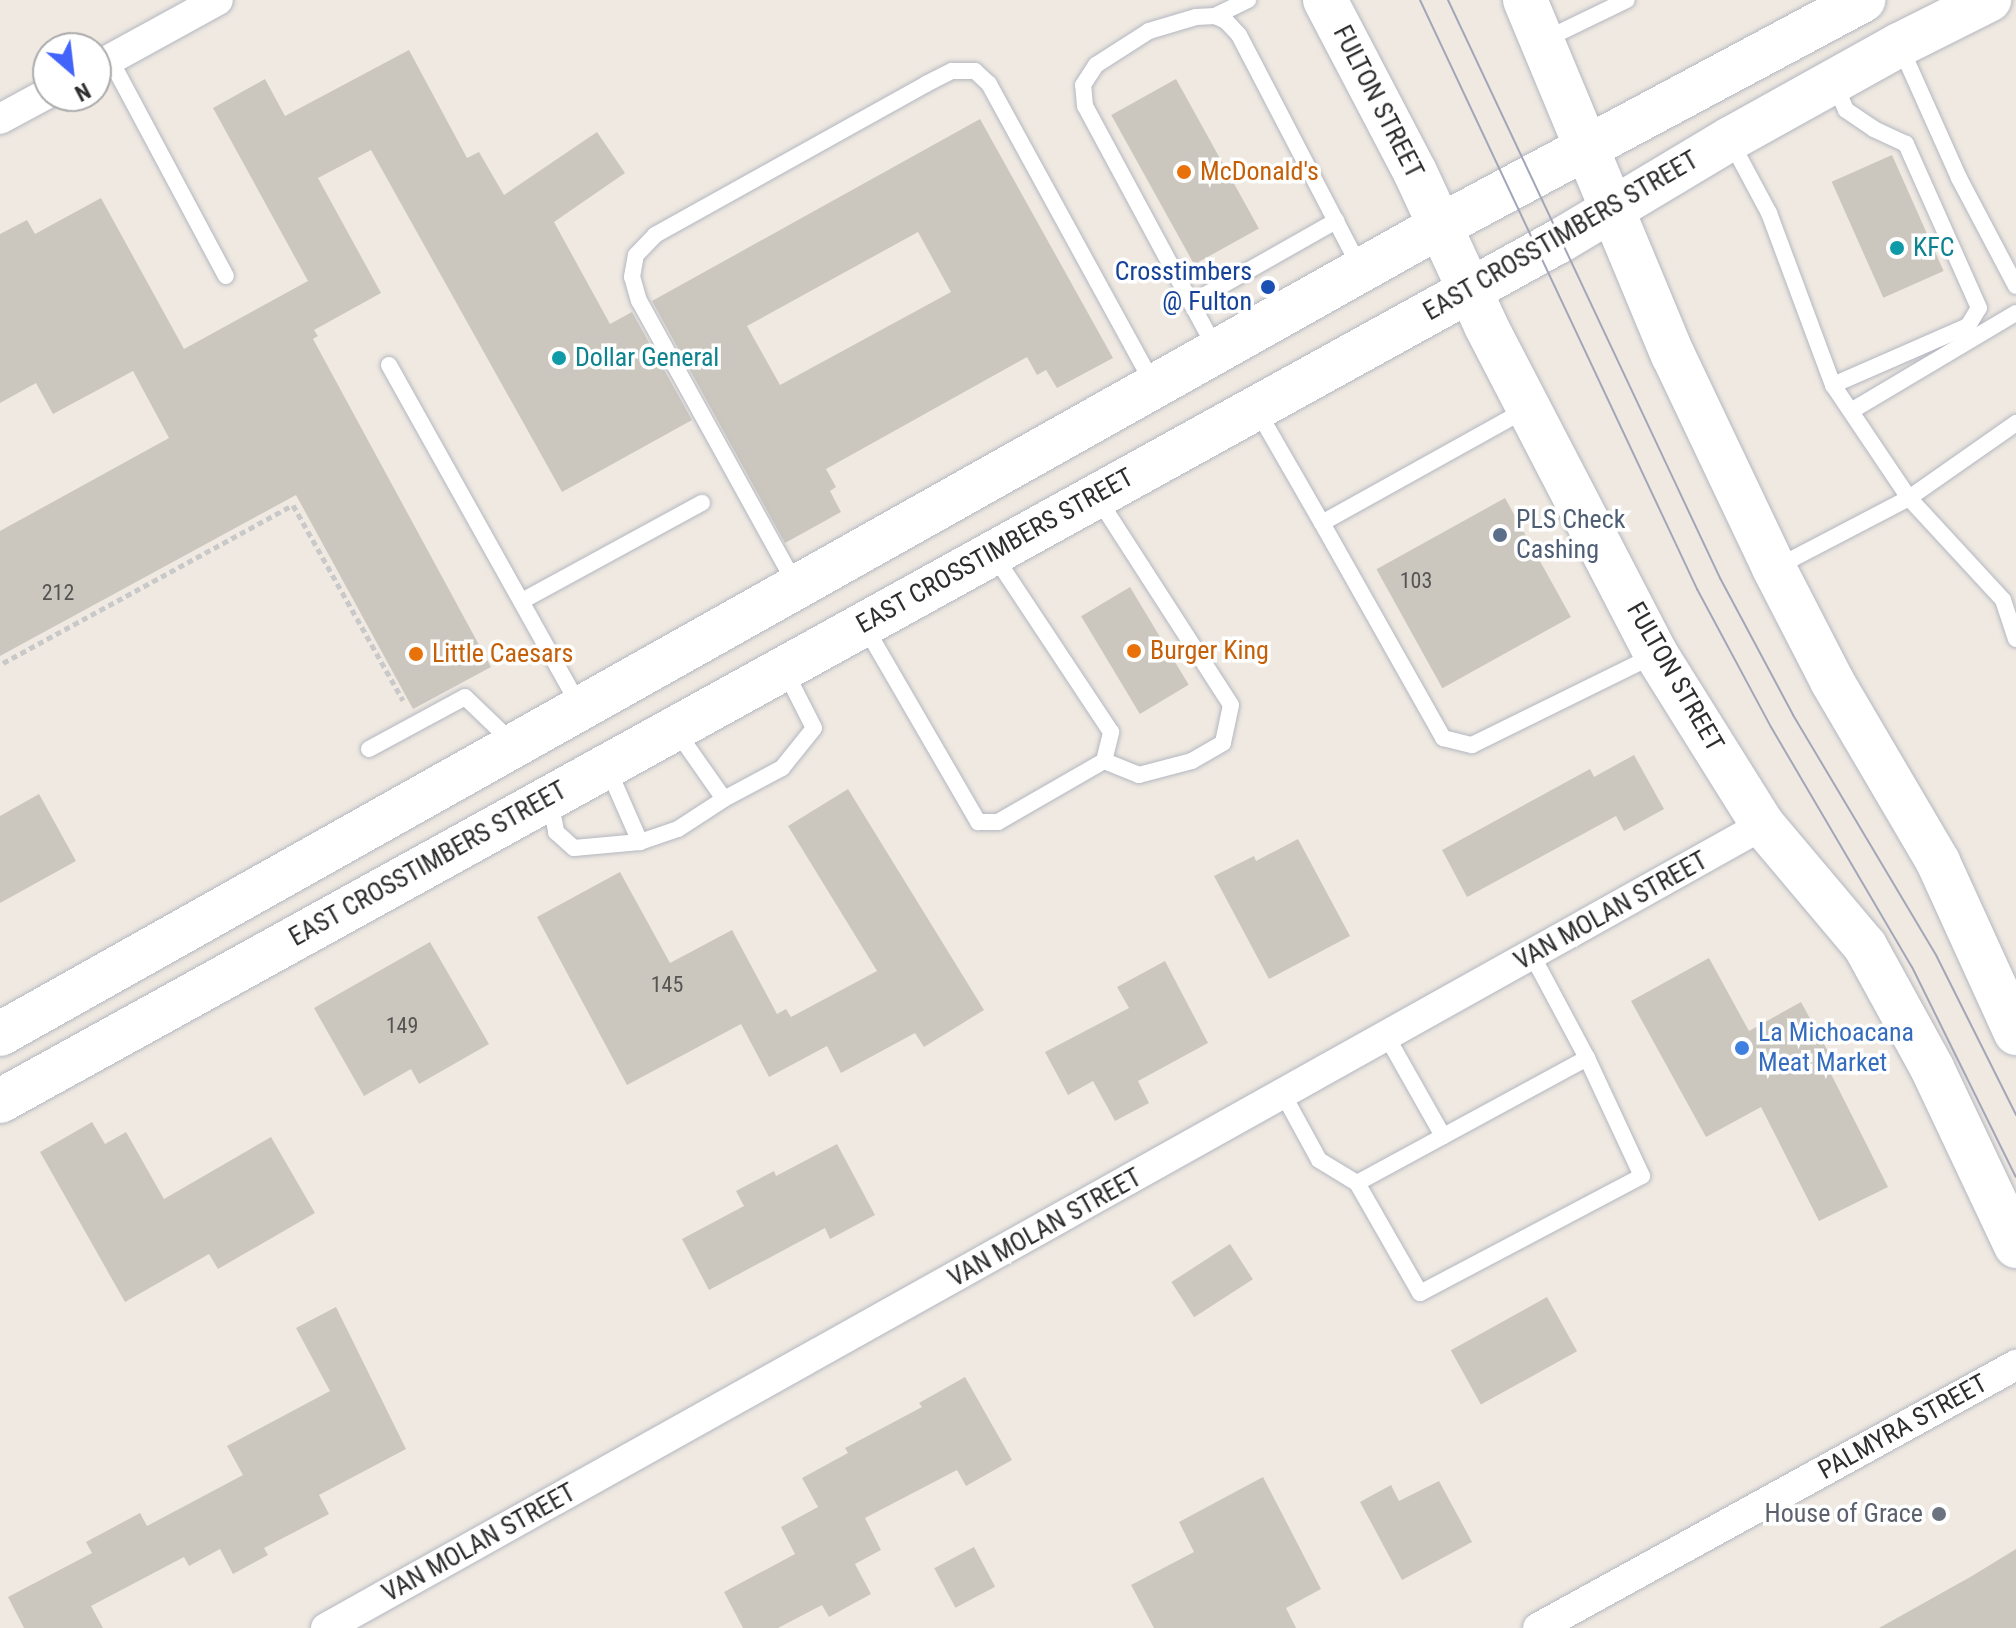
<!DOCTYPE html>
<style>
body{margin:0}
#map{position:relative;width:2016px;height:1628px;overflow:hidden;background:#efe9e1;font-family:"Roboto Condensed",sans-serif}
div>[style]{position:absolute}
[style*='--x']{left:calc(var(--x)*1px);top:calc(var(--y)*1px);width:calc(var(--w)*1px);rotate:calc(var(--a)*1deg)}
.building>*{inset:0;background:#cbc7bf;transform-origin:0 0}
.path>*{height:5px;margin-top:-2.5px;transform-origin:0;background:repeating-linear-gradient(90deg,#c9c9c9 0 6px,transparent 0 10px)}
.roads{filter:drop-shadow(0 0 2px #b4b7c1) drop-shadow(0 0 2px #b4b7c1)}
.service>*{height:16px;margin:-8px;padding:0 8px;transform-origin:8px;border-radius:8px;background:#fff}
.minor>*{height:30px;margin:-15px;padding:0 15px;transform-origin:15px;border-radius:15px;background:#fff}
.secondary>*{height:44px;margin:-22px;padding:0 22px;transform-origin:22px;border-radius:22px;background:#fff}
.tram>*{height:2px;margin:-1px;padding:0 1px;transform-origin:1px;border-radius:1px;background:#a3a6b8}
.dots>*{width:22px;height:22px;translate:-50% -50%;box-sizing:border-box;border:4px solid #fff;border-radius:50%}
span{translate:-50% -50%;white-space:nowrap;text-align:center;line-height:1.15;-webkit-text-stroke:7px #fff;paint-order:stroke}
.number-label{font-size:22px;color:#555452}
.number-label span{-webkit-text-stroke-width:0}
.street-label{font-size:26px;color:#2e2e2e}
.food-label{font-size:26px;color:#c56008}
.left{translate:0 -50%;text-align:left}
.culture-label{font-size:26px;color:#0d838f}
.transit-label{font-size:26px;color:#164399}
.right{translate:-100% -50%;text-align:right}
.service-label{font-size:26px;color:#4e5e75}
.shop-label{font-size:26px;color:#366cbe}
.worship-label{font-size:26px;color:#5b616d}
.north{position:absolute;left:32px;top:32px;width:80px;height:80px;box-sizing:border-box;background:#fff;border:2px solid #ababab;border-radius:50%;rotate:152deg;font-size:22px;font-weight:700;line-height:32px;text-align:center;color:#2e2e2e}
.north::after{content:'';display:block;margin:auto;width:28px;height:36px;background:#4264fb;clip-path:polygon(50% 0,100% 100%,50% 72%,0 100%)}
</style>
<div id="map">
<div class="building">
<div style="clip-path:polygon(409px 50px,467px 158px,479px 152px,504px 195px,597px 132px,625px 173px,554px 222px,610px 324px,632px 312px,692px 420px,562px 492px,371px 150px,318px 178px,381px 293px,314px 330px,318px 336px,313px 339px,491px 667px,413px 709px,296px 495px,0 656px,0 531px,169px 438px,133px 371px,53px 414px,36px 383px,0 403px,0 234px,27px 220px,35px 234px,101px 198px,184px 349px,308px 281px,213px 108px,265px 79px,285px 116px)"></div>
<div style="left:1176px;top:79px;width:171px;height:74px;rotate:61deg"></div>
<div style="clip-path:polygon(evenodd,980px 119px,1113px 358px,1057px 388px,1046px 370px,1037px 375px,1027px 357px,826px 469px,836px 487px,830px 491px,841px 512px,785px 543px,652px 301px,980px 119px,918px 232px,951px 292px,780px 385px,747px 326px,918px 232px)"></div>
<div style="left:1892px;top:155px;width:127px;height:66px;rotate:66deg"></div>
<div style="left:1505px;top:498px;width:136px;height:147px;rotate:61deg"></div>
<div style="left:1130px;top:587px;width:114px;height:57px;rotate:59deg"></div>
<div style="clip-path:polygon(1634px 755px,1664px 809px,1624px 831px,1616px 816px,1467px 897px,1442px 850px,1590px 769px,1594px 777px)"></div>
<div style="clip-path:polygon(848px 789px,984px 1010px,924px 1047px,915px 1033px,841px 1073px,827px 1046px,769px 1077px,741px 1024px,627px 1085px,537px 917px,620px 872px,670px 963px,732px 930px,777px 1014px,786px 1009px,791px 1017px,877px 971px,788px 826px)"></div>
<div style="clip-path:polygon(39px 794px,76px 861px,0 903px,0 816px)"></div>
<div style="clip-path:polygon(1298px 839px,1350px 936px,1269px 979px,1214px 876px,1254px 856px,1256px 861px)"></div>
<div style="clip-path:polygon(430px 942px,489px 1044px,419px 1084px,411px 1069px,364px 1096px,314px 1008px)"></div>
<div style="clip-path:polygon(1709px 958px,1749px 1031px,1801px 1002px,1836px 1066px,1829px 1070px,1888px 1187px,1819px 1221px,1761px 1107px,1706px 1137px,1631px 1001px)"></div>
<div style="clip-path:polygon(1165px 961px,1208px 1043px,1138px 1081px,1149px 1103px,1115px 1121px,1093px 1081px,1068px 1095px,1045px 1052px,1129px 1008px,1117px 987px)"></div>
<div style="clip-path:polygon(92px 1122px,105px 1144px,126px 1132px,164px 1199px,271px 1137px,315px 1213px,218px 1269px,209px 1254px,125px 1302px,40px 1152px)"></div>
<div style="clip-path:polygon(837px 1144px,875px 1215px,830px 1239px,825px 1228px,709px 1290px,682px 1239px,744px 1206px,736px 1191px,774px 1171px,776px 1176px)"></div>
<div style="left:1230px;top:1244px;width:42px;height:70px;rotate:57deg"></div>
<div style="left:1547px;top:1297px;width:62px;height:110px;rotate:61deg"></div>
<div style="clip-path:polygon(336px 1307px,406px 1449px,319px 1495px,329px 1514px,264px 1548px,268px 1555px,233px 1574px,220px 1549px,189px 1566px,184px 1557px,91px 1606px,103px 1628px,24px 1628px,8px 1597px,92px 1553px,86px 1542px,140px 1513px,147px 1526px,243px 1475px,227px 1446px,330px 1391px,296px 1328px)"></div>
<div style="clip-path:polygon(965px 1377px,1012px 1460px,966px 1486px,957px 1470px,865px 1518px,881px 1550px,855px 1564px,871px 1594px,829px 1617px,822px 1605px,778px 1628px,743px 1628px,724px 1592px,795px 1554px,781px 1527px,818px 1507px,802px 1478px,848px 1453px,845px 1448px,922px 1407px,919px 1403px)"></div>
<div style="clip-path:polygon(1263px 1477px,1321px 1589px,1286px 1608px,1296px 1628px,1154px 1628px,1131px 1585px,1194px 1552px,1179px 1522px)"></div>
<div style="clip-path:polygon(1439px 1481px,1472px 1542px,1402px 1580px,1360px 1502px,1391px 1485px,1399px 1501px)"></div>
<div style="left:974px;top:1547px;width:45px;height:45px;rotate:62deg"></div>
<div style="clip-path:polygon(2016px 1549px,2016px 1628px,1879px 1628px,1972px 1576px)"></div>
</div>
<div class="path">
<div style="--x:3;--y:663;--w:330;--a:-28.6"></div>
<div style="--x:293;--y:505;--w:224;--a:60.6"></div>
</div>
<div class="roads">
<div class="service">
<div style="--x:1215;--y:16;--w:37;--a:-26"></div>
<div style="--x:1542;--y:41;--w:94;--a:-25.8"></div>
<div style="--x:1900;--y:46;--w:145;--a:65.9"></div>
<div style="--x:1959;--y:178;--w:122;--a:62.2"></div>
<div style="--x:110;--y:59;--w:246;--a:61.9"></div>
<div style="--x:1730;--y:140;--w:83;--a:61.9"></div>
<div style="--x:1769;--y:213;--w:184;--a:69.6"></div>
<div style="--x:1833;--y:385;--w:136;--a:56.1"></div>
<div style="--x:1909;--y:498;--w:139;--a:47.3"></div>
<div style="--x:2003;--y:600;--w:41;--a:71.6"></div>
<div style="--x:1191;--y:303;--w:167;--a:-29.5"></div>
<div style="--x:1217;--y:351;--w:278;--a:-118.3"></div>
<div style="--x:1085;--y:106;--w:21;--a:-95"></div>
<div style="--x:1083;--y:85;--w:24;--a:-57"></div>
<div style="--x:1096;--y:65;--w:63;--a:-32.7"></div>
<div style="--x:1149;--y:31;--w:49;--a:-16.6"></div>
<div style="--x:1196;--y:17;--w:19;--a:-3"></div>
<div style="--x:1215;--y:16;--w:12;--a:24"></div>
<div style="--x:1226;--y:21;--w:19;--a:47"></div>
<div style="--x:1239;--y:35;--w:264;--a:62.5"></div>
<div style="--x:389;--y:365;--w:393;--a:60.8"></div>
<div style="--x:1833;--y:385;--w:147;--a:-23.6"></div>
<div style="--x:1968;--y:326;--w:21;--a:-59"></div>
<div style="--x:1979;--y:308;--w:180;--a:-114"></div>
<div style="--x:1906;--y:144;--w:35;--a:-155"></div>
<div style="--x:1874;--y:129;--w:34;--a:-146"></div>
<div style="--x:1846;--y:110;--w:30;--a:-114"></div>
<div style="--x:1257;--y:410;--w:130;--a:60.1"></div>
<div style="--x:1525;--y:410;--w:232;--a:150.9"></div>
<div style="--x:1322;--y:523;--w:247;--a:60.6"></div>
<div style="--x:1443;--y:738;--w:30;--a:14"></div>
<div style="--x:1472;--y:745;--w:204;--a:-26.2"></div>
<div style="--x:1851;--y:411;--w:192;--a:-30.7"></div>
<div style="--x:1097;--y:497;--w:247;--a:57.2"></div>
<div style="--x:1231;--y:705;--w:39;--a:102"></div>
<div style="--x:1223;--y:743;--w:36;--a:150"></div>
<div style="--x:1192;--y:761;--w:55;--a:165.2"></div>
<div style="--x:1139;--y:775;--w:38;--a:-158"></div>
<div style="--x:1775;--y:568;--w:151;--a:-27.6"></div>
<div style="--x:1909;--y:498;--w:131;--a:-35"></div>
<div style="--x:796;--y:585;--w:325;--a:-118.9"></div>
<div style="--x:639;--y:301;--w:25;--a:-106"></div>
<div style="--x:632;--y:277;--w:22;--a:-80"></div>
<div style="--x:636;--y:255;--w:28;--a:-46"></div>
<div style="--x:655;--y:235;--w:310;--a:-29.1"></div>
<div style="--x:926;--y:84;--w:29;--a:-27"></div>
<div style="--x:952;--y:71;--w:23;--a:0"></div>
<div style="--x:975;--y:71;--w:19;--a:43"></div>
<div style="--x:989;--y:84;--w:343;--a:61.3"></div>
<div style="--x:522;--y:601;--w:205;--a:-28.6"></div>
<div style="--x:864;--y:625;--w:228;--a:59.9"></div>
<div style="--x:978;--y:822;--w:20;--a:0"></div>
<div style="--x:998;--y:822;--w:122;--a:-29.9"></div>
<div style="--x:1104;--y:761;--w:30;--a:-76"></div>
<div style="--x:1111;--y:732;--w:214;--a:-123.5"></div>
<div style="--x:675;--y:729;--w:85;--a:55"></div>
<div style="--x:724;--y:799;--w:66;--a:-28.1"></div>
<div style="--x:782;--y:768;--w:51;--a:-51.3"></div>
<div style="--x:814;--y:728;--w:66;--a:-117"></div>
<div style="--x:369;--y:749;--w:109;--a:-28.4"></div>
<div style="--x:465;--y:697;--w:65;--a:43.8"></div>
<div style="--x:608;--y:769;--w:80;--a:66.3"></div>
<div style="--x:640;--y:842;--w:40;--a:-18.9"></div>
<div style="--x:678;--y:829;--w:55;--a:-33.1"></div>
<div style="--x:550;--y:800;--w:33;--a:79"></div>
<div style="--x:556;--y:832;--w:24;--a:42"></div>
<div style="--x:574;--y:848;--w:66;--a:-5.2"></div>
<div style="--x:1532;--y:955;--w:117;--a:61.9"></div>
<div style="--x:1587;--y:1058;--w:130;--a:65"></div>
<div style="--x:1642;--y:1176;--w:251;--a:152.2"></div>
<div style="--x:1420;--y:1293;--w:127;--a:-119.8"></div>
<div style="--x:1357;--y:1183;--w:262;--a:-28.5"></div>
<div style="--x:1387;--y:1037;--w:114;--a:60.5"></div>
<div style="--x:1284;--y:1096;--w:73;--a:61.3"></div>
<div style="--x:1319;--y:1160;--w:44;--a:31.2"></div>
</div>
<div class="minor">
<div style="--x:96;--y:67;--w:139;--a:-28.8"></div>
<div style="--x:0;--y:119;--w:55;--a:-28.4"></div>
<div style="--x:326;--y:1628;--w:1646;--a:-29.2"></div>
<div style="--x:1538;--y:1628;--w:546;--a:-28.82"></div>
</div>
<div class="secondary">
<div style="--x:1325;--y:0;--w:194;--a:62.4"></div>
<div style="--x:1415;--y:172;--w:170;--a:65.2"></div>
<div style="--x:1486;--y:326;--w:369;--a:62.6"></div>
<div style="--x:1656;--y:654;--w:202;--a:58"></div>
<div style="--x:1763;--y:825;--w:158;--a:49.9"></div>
<div style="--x:1865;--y:946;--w:139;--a:61.2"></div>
<div style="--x:1932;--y:1068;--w:197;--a:64.7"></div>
<div style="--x:1525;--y:0;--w:385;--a:67.4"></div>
<div style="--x:1673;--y:355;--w:236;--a:64.6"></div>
<div style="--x:1774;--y:568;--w:127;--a:62.8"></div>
<div style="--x:1832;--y:681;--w:210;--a:59.6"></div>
<div style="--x:1938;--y:862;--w:188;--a:65.5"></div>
<div style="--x:0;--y:1034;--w:1651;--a:-29.3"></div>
<div style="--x:1440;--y:226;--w:480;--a:-28.1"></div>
<div style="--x:0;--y:1101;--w:1783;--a:-28.88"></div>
<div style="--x:1561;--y:240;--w:197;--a:-30.9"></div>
<div style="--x:1730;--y:139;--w:193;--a:-29.1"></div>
<div style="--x:1899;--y:45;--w:101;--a:-26.6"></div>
</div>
</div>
<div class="tram">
<div style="--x:1420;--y:0;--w:651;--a:64.81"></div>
<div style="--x:1697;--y:589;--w:157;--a:61.8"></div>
<div style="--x:1771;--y:727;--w:278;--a:59.6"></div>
<div style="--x:1912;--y:967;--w:234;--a:63.7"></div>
<div style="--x:1448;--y:0;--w:639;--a:64.8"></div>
<div style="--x:1720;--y:578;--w:155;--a:61.9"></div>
<div style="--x:1793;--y:715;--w:279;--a:59.2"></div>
<div style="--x:1936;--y:955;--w:179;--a:63.4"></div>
</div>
<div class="dots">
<div style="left:1184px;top:172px;background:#e8710a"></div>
<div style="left:1897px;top:248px;background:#0f9aa8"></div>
<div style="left:1268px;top:287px;background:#1a4fb4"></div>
<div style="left:559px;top:358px;background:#0f9aa8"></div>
<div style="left:1500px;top:535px;background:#5c6f8a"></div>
<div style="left:1134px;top:651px;background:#e8710a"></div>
<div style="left:416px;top:654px;background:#e8710a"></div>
<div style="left:1742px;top:1048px;background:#3f7fe0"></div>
<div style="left:1939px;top:1514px;background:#6b7280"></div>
</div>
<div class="number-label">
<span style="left:1416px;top:581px">103</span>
<span style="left:58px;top:593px">212</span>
<span style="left:667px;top:985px">145</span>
<span style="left:402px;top:1026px">149</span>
</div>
<div class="street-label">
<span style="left:1378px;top:102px;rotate:63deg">FULTON STREET</span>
<span style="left:1561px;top:236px;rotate:-30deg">EAST CROSSTIMBERS STREET</span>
<span style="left:995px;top:551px;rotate:-29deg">EAST CROSSTIMBERS STREET</span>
<span style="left:1675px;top:677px;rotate:60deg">FULTON STREET</span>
<span style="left:428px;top:864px;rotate:-29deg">EAST CROSSTIMBERS STREET</span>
<span style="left:1611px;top:911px;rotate:-29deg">VAN MOLAN STREET</span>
<span style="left:1045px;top:1228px;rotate:-29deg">VAN MOLAN STREET</span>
<span style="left:1903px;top:1427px;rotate:-29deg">PALMYRA STREET</span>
<span style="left:479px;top:1543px;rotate:-29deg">VAN MOLAN STREET</span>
</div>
<div class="food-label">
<span class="left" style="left:1200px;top:172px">McDonald's</span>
<span class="left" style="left:1150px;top:651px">Burger King</span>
<span class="left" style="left:432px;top:654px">Little Caesars</span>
</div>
<div class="culture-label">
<span class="left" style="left:1913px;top:248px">KFC</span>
<span class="left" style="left:575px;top:358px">Dollar General</span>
</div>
<div class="transit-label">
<span class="right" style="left:1252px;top:287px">Crosstimbers<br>@ Fulton</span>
</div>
<div class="service-label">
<span class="left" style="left:1516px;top:535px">PLS Check<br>Cashing</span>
</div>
<div class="shop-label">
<span class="left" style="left:1758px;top:1048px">La Michoacana<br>Meat Market</span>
</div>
<div class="worship-label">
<span class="right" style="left:1923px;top:1514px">House of Grace</span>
</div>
<div class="north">N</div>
</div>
